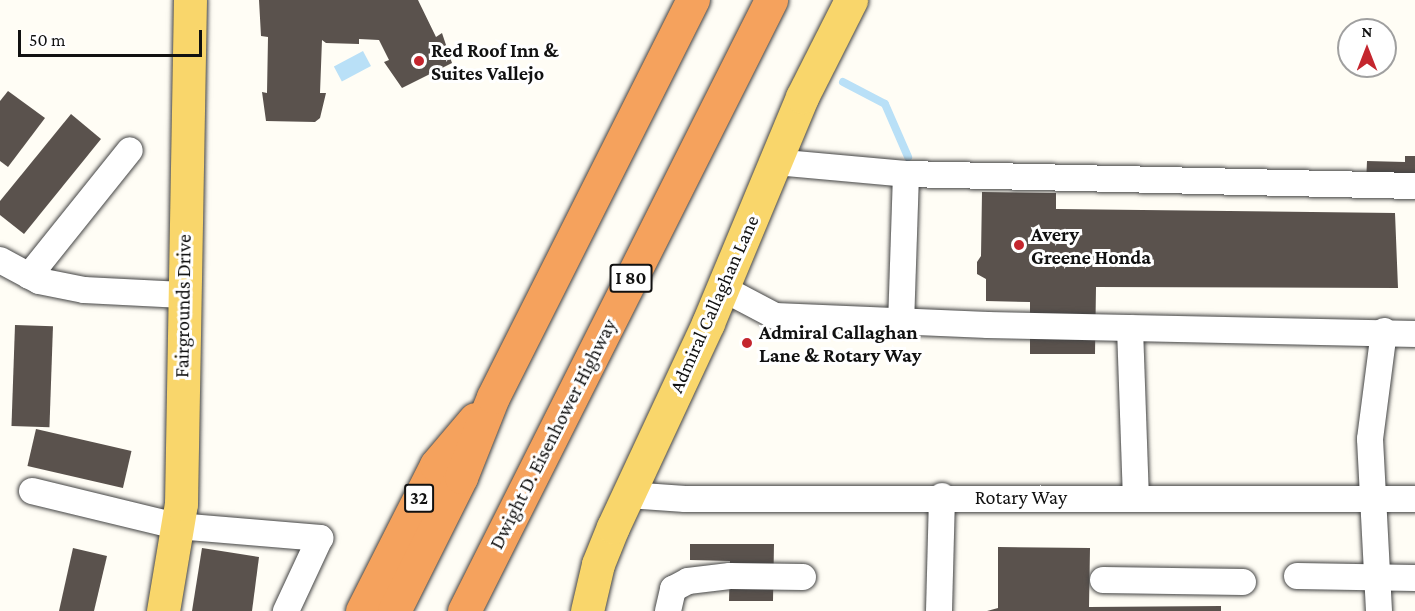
<!DOCTYPE html>
<style>
body{margin:0}
#map{position:relative;width:1415px;height:611px;overflow:hidden;background:#fffdf5;font-family:"Crimson Pro",serif}
div>[style]{position:absolute}
[style*='--x']{left:calc(var(--x)*1px);top:calc(var(--y)*1px);width:calc(var(--w)*1px);rotate:calc(var(--a)*1deg)}
.water>*{inset:0;background:#b9e0f7;transform-origin:0 0}
.stream>*{height:8px;margin:-4px;padding:0 4px;transform-origin:4px;border-radius:4px;background:#b9e0f7}
.building>*{inset:0;background:#5a524d;transform-origin:0 0}
.roads{filter:drop-shadow(0 0 2px #444) drop-shadow(0 0 2px #444)}
.minor>*{height:26px;margin:-13px;padding:0 13px;transform-origin:13px;border-radius:13px;background:#fff}
.major>*{height:33px;margin:-16.5px;padding:0 16.5px;transform-origin:16.5px;border-radius:16.5px;background:#f9d66b}
.highway>*{height:33px;margin:-16.5px;padding:0 16.5px;transform-origin:16.5px;border-radius:16.5px;background:#f5a25d}
.dots>*{width:16px;height:16px;translate:-50% -50%;box-sizing:border-box;border:3px solid #fff;border-radius:50%}
span{translate:-50% -50%;white-space:nowrap;text-align:center;line-height:1.15;-webkit-text-stroke:6px #fff;paint-order:stroke}
.shield-label span{padding:2px 4px;background:#fff;border:2px solid;border-radius:4px;-webkit-text-stroke-width:0}
.shield-label{font-size:18px;color:#111;font-weight:700}
.poi-label{font-size:20px;color:#111;font-weight:700}
.left{translate:0 -50%;text-align:left}
.street-label{font-size:20px;color:#111}
.north{position:absolute;left:1337px;top:18px;width:60px;height:60px;box-sizing:border-box;background:#fff;border:2px solid #a0a0a0;border-radius:50%;rotate:0deg;font-size:16px;font-weight:700;line-height:24px;text-align:center;color:#111}
.north::after{content:'';display:block;margin:auto;width:21px;height:27px;background:#c4262e;clip-path:polygon(50% 0,100% 100%,50% 72%,0 100%)}
.scale{position:absolute;left:18px;top:30px;width:184px;height:27px;box-sizing:border-box;border:3px solid #111;border-top:0;padding-left:8px;font-size:18px;line-height:21px;white-space:nowrap;color:#111;-webkit-text-stroke:4px #fff;paint-order:stroke}
</style>
<div id="map">
<div class="water">
<div style="left:363px;top:51px;width:17px;height:33px;rotate:62deg"></div>
</div>
<div class="stream">
<div style="--x:843;--y:82;--w:47;--a:27.6"></div>
<div style="--x:885;--y:104;--w:58;--a:66.5"></div>
</div>
<div class="building">
<div style="clip-path:polygon(259px 0,418px 0,436px 37px,442px 33px,452px 63px,402px 88px,384px 62px,389px 60px,379px 40px,359px 39px,359px 44px,326px 43px,322px 40px,320px 93px,326px 93px,320px 118px,315px 122px,266px 121px,262px 92px,267px 93px,268px 37px,261px 36px)"></div>
<div style="clip-path:polygon(8px 91px,45px 118px,8px 167px,0 161px,0 101px)"></div>
<div style="clip-path:polygon(71px 114px,101px 139px,24px 234px,0 215px,0 201px)"></div>
<div style="clip-path:polygon(1405px 156px,1415px 156px,1415px 185px,1366px 184px,1367px 161px,1405px 162px)"></div>
<div style="clip-path:polygon(982px 192px,1056px 193px,1056px 209px,1395px 213px,1398px 288px,1096px 287px,1095px 354px,1030px 354px,1030px 302px,986px 301px,986px 279px,977px 274px,977px 262px,981px 256px)"></div>
<div style="left:15px;top:325px;width:38px;height:101px;rotate:2deg"></div>
<div style="left:36px;top:429px;width:98px;height:38px;rotate:13deg"></div>
<div style="clip-path:polygon(690px 544px,774px 544px,773px 601px,729px 601px,730px 561px,690px 560px)"></div>
<div style="clip-path:polygon(998px 547px,1090px 548px,1089px 607px,1221px 606px,1221px 611px,987px 611px,998px 608px)"></div>
<div style="clip-path:polygon(73px 548px,107px 556px,94px 611px,59px 611px)"></div>
<div style="clip-path:polygon(202px 548px,259px 557px,252px 611px,192px 611px)"></div>
</div>
<div class="roads">
<div class="minor">
<div style="--x:775;--y:162;--w:132;--a:5.2"></div>
<div style="--x:906;--y:174;--w:147;--a:91.9"></div>
<div style="--x:906;--y:174;--w:509;--a:1.35"></div>
<div style="--x:0;--y:260;--w:44;--a:28.3"></div>
<div style="--x:39;--y:281;--w:46;--a:11.3"></div>
<div style="--x:84;--y:290;--w:99;--a:2.9"></div>
<div style="--x:29;--y:276;--w:161;--a:-51.3"></div>
<div style="--x:722;--y:288;--w:60;--a:27.8"></div>
<div style="--x:775;--y:316;--w:213;--a:2.4"></div>
<div style="--x:988;--y:325;--w:427;--a:1.2"></div>
<div style="--x:1130;--y:328;--w:169;--a:88"></div>
<div style="--x:32;--y:491;--w:149;--a:13.6"></div>
<div style="--x:177;--y:526;--w:144;--a:4.8"></div>
<div style="--x:320;--y:538;--w:81;--a:115"></div>
<div style="--x:628;--y:495;--w:57;--a:4"></div>
<div style="--x:685;--y:499;--w:730;--a:0"></div>
<div style="--x:1297;--y:576;--w:118;--a:1"></div>
<div style="--x:1103;--y:580;--w:140;--a:0.8"></div>
<div style="--x:668;--y:611;--w:23;--a:-77"></div>
<div style="--x:673;--y:589;--w:17;--a:-28"></div>
<div style="--x:688;--y:581;--w:42;--a:-6.8"></div>
<div style="--x:730;--y:576;--w:73;--a:0.8"></div>
<div style="--x:939;--y:611;--w:115;--a:-88.5"></div>
<div style="--x:1379;--y:611;--w:172;--a:-93"></div>
<div style="--x:1370;--y:439;--w:109;--a:-82.6"></div>
</div>
<div class="major">
<div style="--x:163;--y:611;--w:109;--a:-80.5"></div>
<div style="--x:181;--y:504;--w:504;--a:-88.98"></div>
<div style="--x:587;--y:611;--w:48;--a:-76.8"></div>
<div style="--x:598;--y:564;--w:40;--a:-68"></div>
<div style="--x:613;--y:527;--w:225;--a:-65"></div>
<div style="--x:708;--y:323;--w:245;--a:-67.4"></div>
<div style="--x:802;--y:97;--w:109;--a:-63.2"></div>
</div>
<div class="highway">
<div style="--x:362;--y:611;--w:164;--a:-63.1"></div>
<div style="--x:436;--y:465;--w:60;--a:-49.7"></div>
<div style="--x:394;--y:611;--w:150;--a:-63.4"></div>
<div style="--x:461;--y:477;--w:86;--a:-68.2"></div>
<div style="--x:493;--y:397;--w:445;--a:-63.3"></div>
<div style="--x:464;--y:611;--w:684;--a:-63.32"></div>
</div>
</div>
<div class="dots">
<div style="left:419px;top:61px;background:#c4262e"></div>
<div style="left:1019px;top:245px;background:#c4262e"></div>
<div style="left:747px;top:343px;background:#c4262e"></div>
</div>
<div class="shield-label">
<span style="left:631px;top:278px">I 80</span>
<span style="left:419px;top:498px">32</span>
</div>
<div class="poi-label">
<span class="left" style="left:431px;top:62px">Red Roof Inn &amp;<br>Suites Vallejo</span>
<span class="left" style="left:1031px;top:246px">Avery<br>Greene Honda</span>
<span class="left" style="left:759px;top:344px">Admiral Callaghan<br>Lane &amp; Rotary Way</span>
</div>
<div class="street-label">
<span style="left:714px;top:304px;rotate:-66deg">Admiral Callaghan Lane</span>
<span style="left:183px;top:306px;rotate:-89deg">Fairgrounds Drive</span>
<span style="left:553px;top:434px;rotate:-63deg">Dwight D. Eisenhower Highway</span>
<span style="left:1021px;top:497px">Rotary Way</span>
</div>
<div class="north">N</div>
<div class="scale">50 m</div>
</div>
